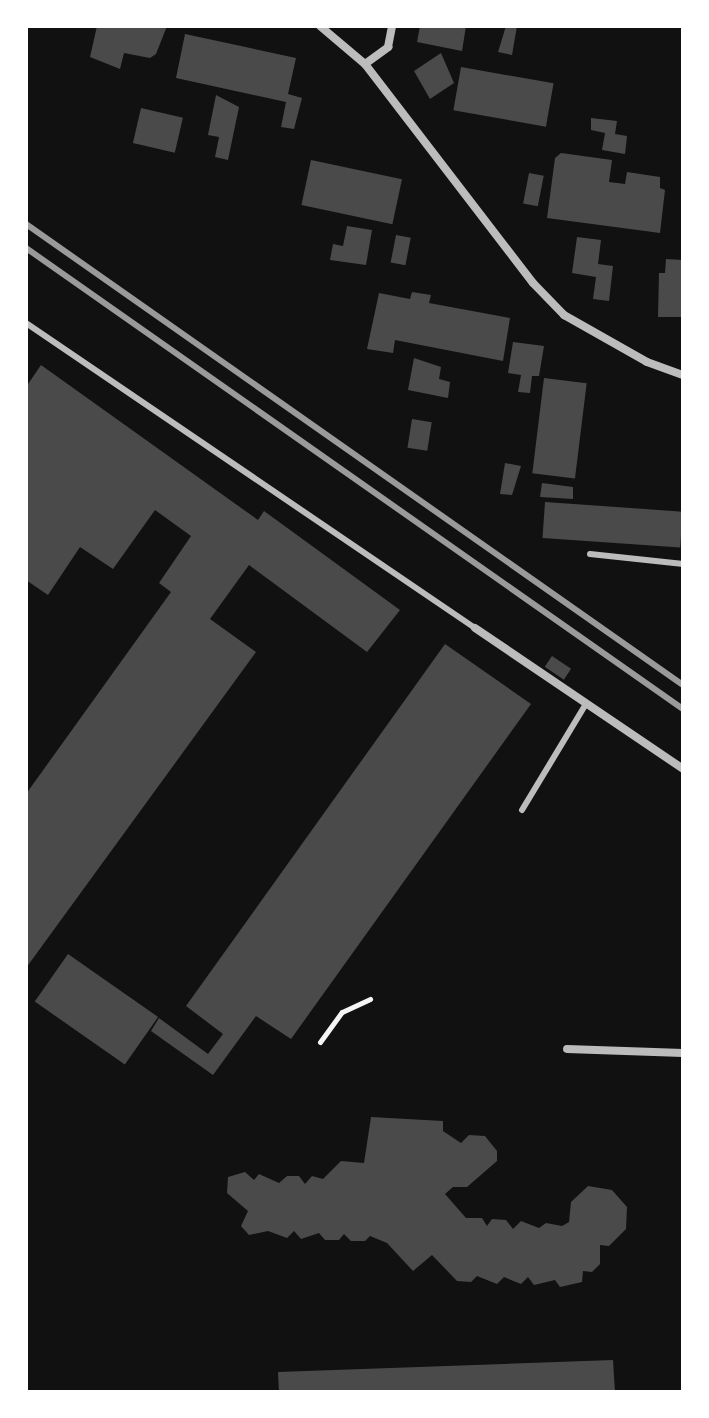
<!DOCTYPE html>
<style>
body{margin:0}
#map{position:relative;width:709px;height:1418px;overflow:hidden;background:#111;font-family:"Asap Condensed",sans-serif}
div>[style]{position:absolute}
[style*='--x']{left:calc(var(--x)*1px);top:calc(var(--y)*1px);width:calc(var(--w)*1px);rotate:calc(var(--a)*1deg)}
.building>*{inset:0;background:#4a4a4a;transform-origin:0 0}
.path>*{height:5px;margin:-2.5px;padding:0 2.5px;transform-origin:2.5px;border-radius:2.5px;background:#f5f5f5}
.service>*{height:6px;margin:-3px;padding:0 3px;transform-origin:3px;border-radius:3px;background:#bcbcbc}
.minor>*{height:8px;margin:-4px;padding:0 4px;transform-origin:4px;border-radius:4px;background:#bcbcbc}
.rail>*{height:6px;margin:-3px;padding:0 3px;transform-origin:3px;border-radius:3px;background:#9a9a9a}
span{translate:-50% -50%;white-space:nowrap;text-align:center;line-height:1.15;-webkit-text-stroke:6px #fff;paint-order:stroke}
.frame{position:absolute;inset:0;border:28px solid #fff;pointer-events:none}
</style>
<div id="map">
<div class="building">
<div style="clip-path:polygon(97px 26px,167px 26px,156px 54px,150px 58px,124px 53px,120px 69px,90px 57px)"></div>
<div style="clip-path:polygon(420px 26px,466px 26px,462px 51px,417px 42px)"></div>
<div style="clip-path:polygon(506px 26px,517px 26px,512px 55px,498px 52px)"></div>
<div style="clip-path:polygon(185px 34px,296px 58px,288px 94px,302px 98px,294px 129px,281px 127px,286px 102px,176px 78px)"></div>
<div style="clip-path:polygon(441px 53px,454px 83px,430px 99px,414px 71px)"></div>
<div style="left:461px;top:67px;width:94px;height:44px;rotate:10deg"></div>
<div style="clip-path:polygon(216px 95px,239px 107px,228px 160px,215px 157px,219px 137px,208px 135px)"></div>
<div style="left:141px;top:108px;width:43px;height:36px;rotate:13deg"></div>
<div style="clip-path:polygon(591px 118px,617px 121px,615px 134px,627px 136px,625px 154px,602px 150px,605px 133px,591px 130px)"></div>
<div style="clip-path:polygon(561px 153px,612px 160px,609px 182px,625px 184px,627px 172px,660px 177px,660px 188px,665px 190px,660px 233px,547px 218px,555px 158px)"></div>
<div style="left:311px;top:160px;width:93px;height:46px;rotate:12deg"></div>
<div style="left:529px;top:173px;width:15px;height:31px;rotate:11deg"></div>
<div style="clip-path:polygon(347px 226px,372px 230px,366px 265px,330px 260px,333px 244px,343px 246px)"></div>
<div style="left:396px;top:235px;width:15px;height:28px;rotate:11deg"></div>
<div style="clip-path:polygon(577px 237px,601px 240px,598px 264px,613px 266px,609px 301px,593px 299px,596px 277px,572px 273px)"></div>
<div style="clip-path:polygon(666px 259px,683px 260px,683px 317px,658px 317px,659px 273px,665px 273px)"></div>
<div style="clip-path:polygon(412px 292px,431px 295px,429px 303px,510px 318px,503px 361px,395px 340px,393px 353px,367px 349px,379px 293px,410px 299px)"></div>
<div style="clip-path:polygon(513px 342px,544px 346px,539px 376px,532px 376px,530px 393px,518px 392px,521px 375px,508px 373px)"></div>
<div style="clip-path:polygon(414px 358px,441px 367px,439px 379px,450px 382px,448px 398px,408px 390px)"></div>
<div style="clip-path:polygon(41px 365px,258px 520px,264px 511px,400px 610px,367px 652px,249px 565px,210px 619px,256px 652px,26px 968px,26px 794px,171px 592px,159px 583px,191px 536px,155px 510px,113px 569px,80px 547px,48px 595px,26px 580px,26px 387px)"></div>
<div style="left:544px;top:378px;width:43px;height:96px;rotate:7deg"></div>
<div style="left:412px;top:419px;width:20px;height:29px;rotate:9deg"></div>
<div style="clip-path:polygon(505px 463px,521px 466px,512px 495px,500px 494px)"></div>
<div style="clip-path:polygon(542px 483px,573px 487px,573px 499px,540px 497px)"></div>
<div style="left:545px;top:502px;width:138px;height:36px;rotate:4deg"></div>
<div style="clip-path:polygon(445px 644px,531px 704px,291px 1039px,256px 1016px,213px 1075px,151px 1031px,159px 1018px,208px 1054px,223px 1034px,186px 1006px)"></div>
<div style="left:552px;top:656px;width:23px;height:13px;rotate:34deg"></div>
<div style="left:68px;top:954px;width:110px;height:58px;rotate:35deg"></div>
<div style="clip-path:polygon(371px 1117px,443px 1121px,443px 1131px,461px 1143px,469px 1135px,485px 1136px,497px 1151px,497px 1161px,467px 1187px,453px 1187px,445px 1194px,466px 1218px,482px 1218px,487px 1226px,492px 1219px,506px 1220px,513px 1229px,521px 1221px,539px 1228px,546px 1223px,562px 1226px,569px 1222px,571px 1202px,588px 1186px,612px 1190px,627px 1207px,626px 1229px,609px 1246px,600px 1245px,600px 1264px,592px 1272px,583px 1271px,582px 1282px,560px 1287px,555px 1280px,534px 1285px,528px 1277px,521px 1284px,504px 1277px,497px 1284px,477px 1276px,471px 1282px,457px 1281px,432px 1255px,413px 1271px,387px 1243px,370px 1236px,365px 1241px,351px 1241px,344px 1234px,339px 1240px,325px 1240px,319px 1233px,301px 1239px,294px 1231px,287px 1238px,268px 1231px,249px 1235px,241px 1226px,248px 1211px,227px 1193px,228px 1177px,245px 1172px,254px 1180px,259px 1174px,279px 1183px,287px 1176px,299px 1176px,305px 1184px,312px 1176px,323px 1179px,341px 1161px,364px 1163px)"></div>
<div style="clip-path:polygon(613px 1360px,615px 1392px,279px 1392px,278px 1372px)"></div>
</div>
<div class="path">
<div style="--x:320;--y:1042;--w:37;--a:-54"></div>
<div style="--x:342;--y:1012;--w:31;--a:-25"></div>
</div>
<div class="service">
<div style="--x:26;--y:323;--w:543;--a:34.19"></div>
<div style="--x:590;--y:554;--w:94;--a:6.1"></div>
<div style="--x:522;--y:810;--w:124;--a:-58.9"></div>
</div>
<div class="minor">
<div style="--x:320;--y:26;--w:59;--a:40.2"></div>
<div style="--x:365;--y:64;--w:276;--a:52.5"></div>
<div style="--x:533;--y:283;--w:45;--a:45.9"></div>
<div style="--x:564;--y:315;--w:95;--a:29.5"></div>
<div style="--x:647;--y:362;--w:38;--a:20"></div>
<div style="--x:365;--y:64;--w:29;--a:-36"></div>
<div style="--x:388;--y:47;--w:21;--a:-79"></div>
<div style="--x:475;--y:628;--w:251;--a:34.1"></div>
<div style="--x:567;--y:1049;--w:116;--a:2"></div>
</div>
<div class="rail">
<div style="--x:26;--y:224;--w:803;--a:35.06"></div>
<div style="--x:26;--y:248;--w:803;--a:35.06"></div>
</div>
<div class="frame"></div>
</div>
